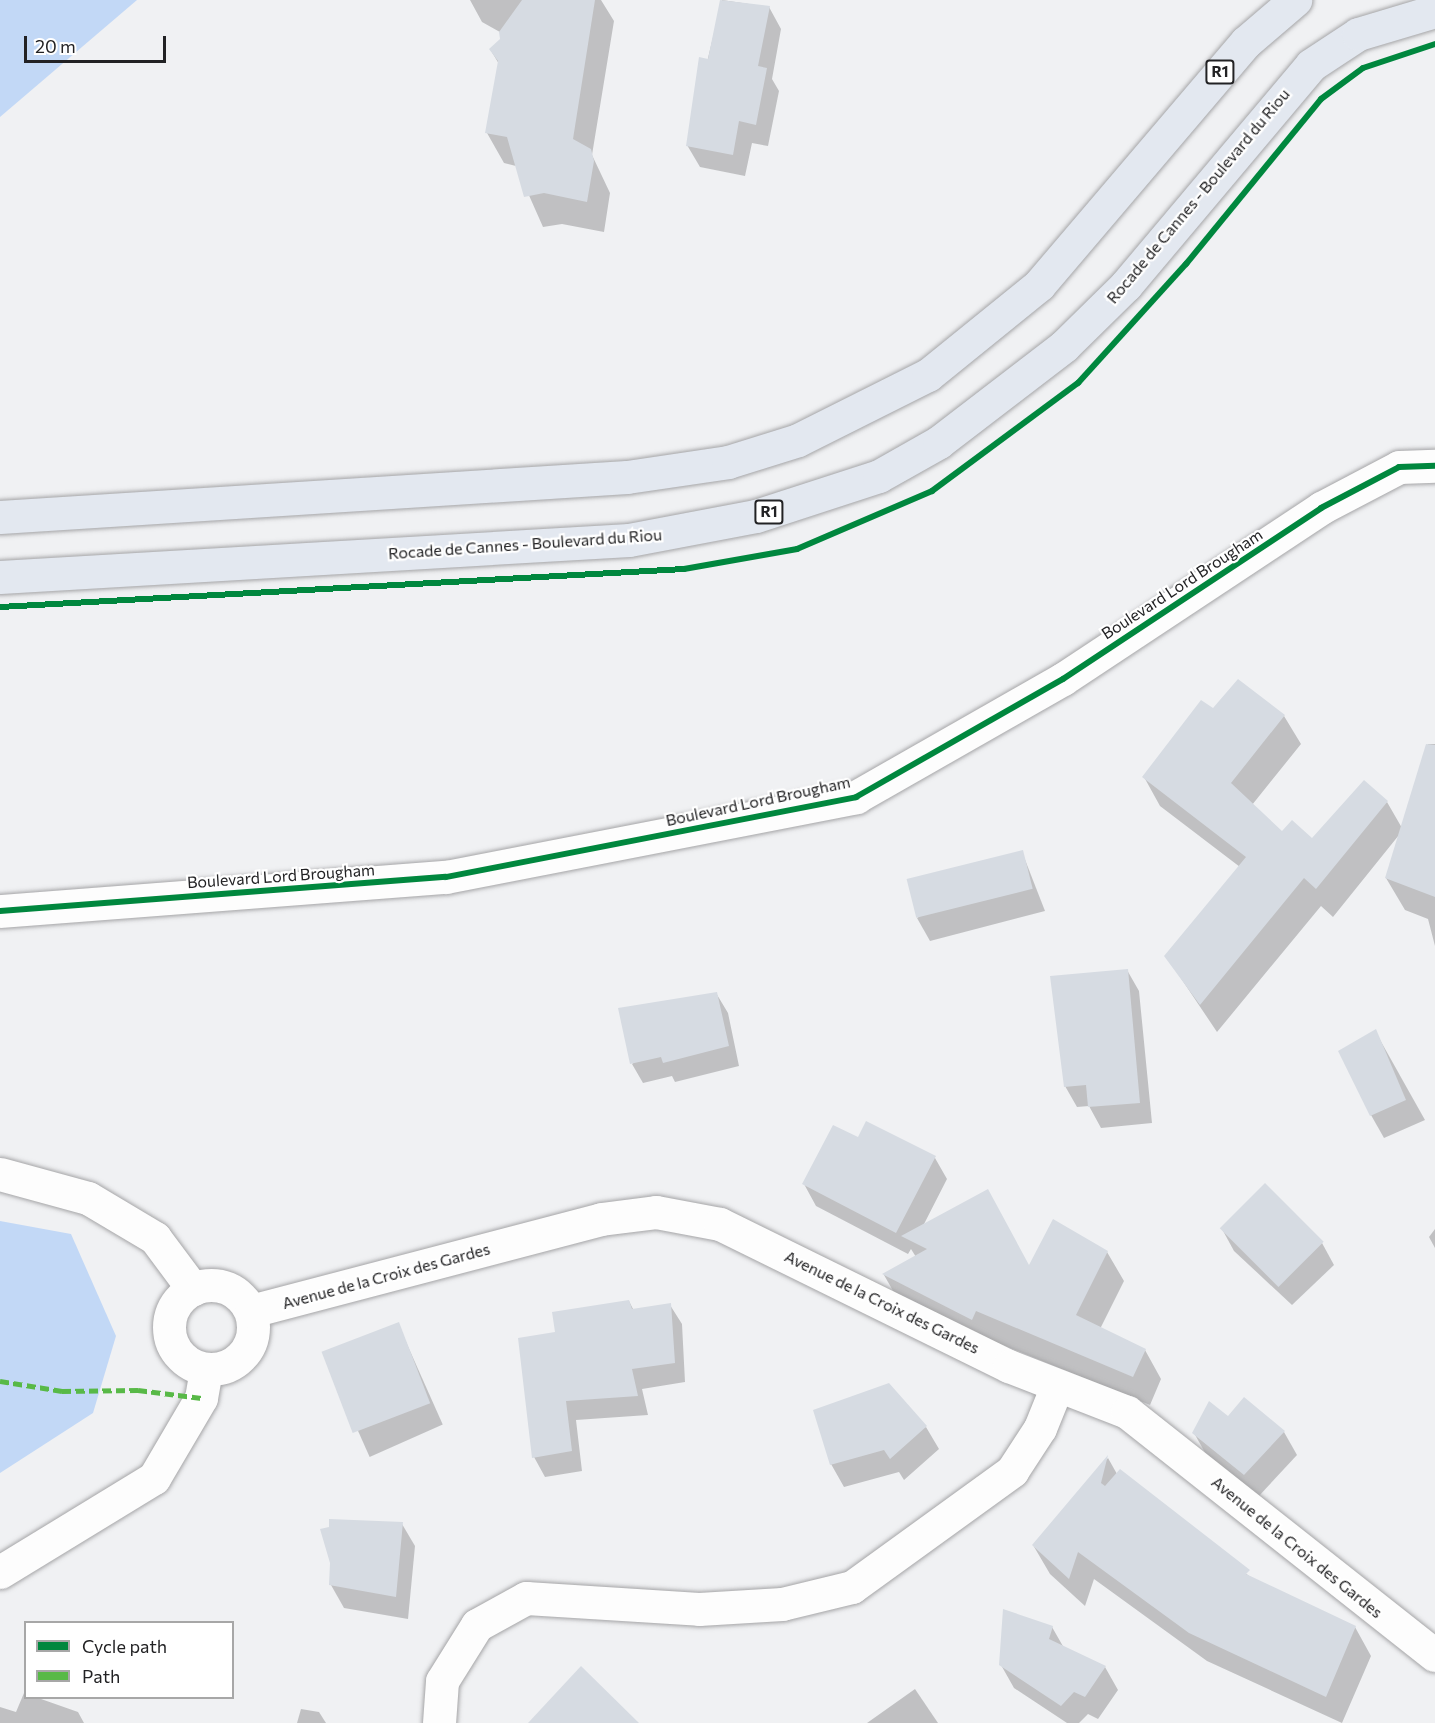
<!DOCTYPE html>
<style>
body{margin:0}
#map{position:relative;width:1435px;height:1723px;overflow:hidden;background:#f0f1f3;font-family:Commissioner,sans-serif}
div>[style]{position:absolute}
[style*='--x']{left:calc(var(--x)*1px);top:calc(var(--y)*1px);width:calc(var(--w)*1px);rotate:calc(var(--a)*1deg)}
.green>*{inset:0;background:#c2d8f6}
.shadow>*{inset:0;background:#0003;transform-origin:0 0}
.building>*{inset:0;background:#d6dbe2;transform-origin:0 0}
.roads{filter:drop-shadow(0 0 2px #a5a5a7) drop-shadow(0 0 2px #a5a5a7)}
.street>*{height:33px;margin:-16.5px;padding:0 16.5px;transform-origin:16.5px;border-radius:16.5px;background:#fdfdfd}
.street>.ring{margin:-16.5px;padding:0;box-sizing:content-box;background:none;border:33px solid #fdfdfd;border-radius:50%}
.highway>*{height:33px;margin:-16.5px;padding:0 16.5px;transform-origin:16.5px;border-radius:16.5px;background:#e3e8f0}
.quiet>*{height:4.5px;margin-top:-2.25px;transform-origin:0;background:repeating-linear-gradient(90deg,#58b947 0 9px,transparent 0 13.5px)}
.cycleway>*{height:6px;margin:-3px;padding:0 3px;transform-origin:3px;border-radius:3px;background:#00873e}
span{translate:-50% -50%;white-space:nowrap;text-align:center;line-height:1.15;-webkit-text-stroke:4.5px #fff;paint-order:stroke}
.shield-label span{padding:2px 4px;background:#fff;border:2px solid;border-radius:4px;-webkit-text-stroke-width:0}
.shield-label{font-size:15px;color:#222224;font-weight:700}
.street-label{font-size:16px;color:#222224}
.legend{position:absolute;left:24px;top:1621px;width:210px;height:78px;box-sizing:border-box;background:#fff;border:2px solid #a7a7a7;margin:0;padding:8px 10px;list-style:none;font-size:18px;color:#222224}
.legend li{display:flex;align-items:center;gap:12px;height:30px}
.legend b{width:30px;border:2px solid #a7a7a7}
.scale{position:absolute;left:24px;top:36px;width:142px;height:27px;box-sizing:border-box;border:3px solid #222224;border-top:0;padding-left:8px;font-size:18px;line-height:21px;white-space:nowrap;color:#222224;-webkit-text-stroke:4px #fff;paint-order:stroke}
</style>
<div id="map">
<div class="green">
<div style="clip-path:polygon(0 0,137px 0,0 117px)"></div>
<div style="clip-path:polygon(0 1221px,71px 1234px,116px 1336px,93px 1413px,0 1473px)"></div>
</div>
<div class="shadow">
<div style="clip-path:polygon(470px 0,601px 0,614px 21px,592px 155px,610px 193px,604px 232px,562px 224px,543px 227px,516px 166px,504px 163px,487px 133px,499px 64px,490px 49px,507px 36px,482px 22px)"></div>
<div style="clip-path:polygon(722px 0,769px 7px,781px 29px,772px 79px,779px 91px,768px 146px,752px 143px,745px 176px,700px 167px,687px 145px)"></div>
<div style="clip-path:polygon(1213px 710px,1284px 716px,1301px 744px,1252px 805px,1282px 834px,1312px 840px,1387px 802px,1402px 828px,1428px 744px,1435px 744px,1435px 946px,1428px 919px,1405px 910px,1386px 878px,1399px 835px,1333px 917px,1321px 906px,1217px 1032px,1166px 956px,1240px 867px,1160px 806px,1144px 777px)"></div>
<div style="clip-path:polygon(1022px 852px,1045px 911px,930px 941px,917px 918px)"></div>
<div style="clip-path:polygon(1127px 970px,1139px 991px,1152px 1123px,1101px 1128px,1089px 1106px,1077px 1107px,1065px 1086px)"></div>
<div style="clip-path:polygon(716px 993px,728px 1013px,739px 1066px,675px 1082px,672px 1076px,643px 1083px,632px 1064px)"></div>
<div style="clip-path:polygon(1375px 1031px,1425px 1120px,1384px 1138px,1371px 1115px)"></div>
<div style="clip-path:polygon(859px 1139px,935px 1158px,947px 1179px,923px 1226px,1030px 1268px,1107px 1252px,1124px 1281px,1100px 1329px,1145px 1350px,1161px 1379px,1150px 1405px,900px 1303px,884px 1275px,916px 1257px,911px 1249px,908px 1254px,816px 1206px,804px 1184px)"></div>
<div style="clip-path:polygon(1222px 1229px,1322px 1243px,1334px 1265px,1292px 1305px,1234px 1251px)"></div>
<div style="clip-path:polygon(1435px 1229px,1435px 1248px,1429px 1237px)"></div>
<div style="clip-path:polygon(629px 1301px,634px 1311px,670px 1305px,682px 1324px,685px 1382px,642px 1389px,648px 1415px,576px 1420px,582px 1471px,545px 1477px,534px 1457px,557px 1333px)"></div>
<div style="left:398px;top:1324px;width:110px;height:80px;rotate:66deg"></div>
<div style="clip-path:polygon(1228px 1418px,1284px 1432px,1297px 1455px,1258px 1497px,1207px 1456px,1194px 1433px)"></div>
<div style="clip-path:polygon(926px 1427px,939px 1449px,904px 1480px,899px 1472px,844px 1487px,831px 1464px)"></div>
<div style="clip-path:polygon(1108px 1458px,1117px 1474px,1253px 1579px,1355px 1627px,1371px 1656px,1342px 1723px,1207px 1661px,1094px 1579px,1085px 1606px,1050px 1574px,1033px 1545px)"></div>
<div style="clip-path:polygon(402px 1524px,415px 1546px,408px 1619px,344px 1608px,331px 1585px)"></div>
<div style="clip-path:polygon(1052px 1627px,1064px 1648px,1105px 1667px,1118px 1690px,1098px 1719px,1088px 1714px,1079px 1723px,1067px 1723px,1014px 1688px,1001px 1665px)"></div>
<div style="clip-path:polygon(915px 1689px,938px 1723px,867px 1723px)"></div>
<div style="clip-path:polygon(24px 1693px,78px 1712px,84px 1723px,0 1723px,0 1707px,16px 1712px)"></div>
<div style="clip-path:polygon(301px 1709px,319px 1712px,326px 1723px,297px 1723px)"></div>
</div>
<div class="building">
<div style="clip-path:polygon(522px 0,595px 0,573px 139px,591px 149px,594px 161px,587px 202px,544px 193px,524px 197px,507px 137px,485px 133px,498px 61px,489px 49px,500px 39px,499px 32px)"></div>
<div style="clip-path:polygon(720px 0,770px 6px,758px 66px,767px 68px,756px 125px,739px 121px,733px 155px,686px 146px,699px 57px,708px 59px)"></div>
<div style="clip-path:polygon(1238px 679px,1285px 715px,1231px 783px,1282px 831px,1292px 820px,1312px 838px,1364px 780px,1388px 801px,1316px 889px,1304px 878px,1200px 1005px,1164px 956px,1246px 857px,1142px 777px,1201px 700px,1213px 708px)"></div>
<div style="clip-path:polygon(1426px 744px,1435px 745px,1435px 897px,1385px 878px)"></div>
<div style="left:1023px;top:850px;width:40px;height:120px;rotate:76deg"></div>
<div style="clip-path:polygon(1128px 969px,1140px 1103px,1088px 1107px,1086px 1085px,1064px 1087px,1050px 976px)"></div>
<div style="clip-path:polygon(717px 992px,729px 1046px,663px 1063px,661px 1057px,630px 1064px,618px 1008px)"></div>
<div style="clip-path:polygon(1376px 1029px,1406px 1100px,1370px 1116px,1338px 1051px)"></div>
<div style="clip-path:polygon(866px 1121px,936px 1156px,896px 1233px,802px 1184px,833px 1125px,858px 1137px)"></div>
<div style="left:1265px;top:1183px;width:83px;height:64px;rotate:45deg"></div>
<div style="clip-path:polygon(988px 1189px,1029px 1265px,1053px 1219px,1108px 1251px,1076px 1315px,1146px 1349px,1133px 1377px,976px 1311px,972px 1320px,882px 1274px,927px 1249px,901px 1236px)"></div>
<div style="clip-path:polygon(629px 1300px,632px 1309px,671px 1303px,675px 1363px,632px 1369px,638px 1396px,566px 1401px,572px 1451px,532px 1458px,518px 1338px,555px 1332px,552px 1312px)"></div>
<div style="left:399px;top:1322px;width:87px;height:83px;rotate:69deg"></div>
<div style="clip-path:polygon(889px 1383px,927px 1426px,890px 1459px,884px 1450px,830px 1465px,813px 1410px)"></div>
<div style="clip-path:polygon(1244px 1397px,1285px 1431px,1244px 1475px,1192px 1433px,1209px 1401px,1228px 1416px)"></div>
<div style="clip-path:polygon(1108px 1455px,1101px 1483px,1105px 1486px,1120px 1469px,1250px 1570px,1246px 1574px,1356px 1626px,1326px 1697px,1189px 1633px,1078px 1552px,1069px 1579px,1032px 1545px)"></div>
<div style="clip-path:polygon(329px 1519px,403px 1522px,396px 1597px,329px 1585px,330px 1563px,320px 1529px,329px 1527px)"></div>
<div style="clip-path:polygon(1003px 1609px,1053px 1626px,1049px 1639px,1106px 1666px,1085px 1697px,1074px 1692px,1061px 1706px,999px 1665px)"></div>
<div style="clip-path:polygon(581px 1666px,639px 1723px,528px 1723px)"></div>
</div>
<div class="roads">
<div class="street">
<div style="--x:0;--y:911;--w:447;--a:-4.4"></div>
<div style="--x:446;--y:877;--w:418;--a:-11"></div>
<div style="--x:856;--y:797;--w:238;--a:-29.7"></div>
<div style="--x:1063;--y:679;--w:310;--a:-33.5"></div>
<div style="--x:1321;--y:508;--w:88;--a:-27.7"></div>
<div style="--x:1399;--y:467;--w:36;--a:-2"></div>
<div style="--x:0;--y:1174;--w:91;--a:15.3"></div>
<div style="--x:88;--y:1198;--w:78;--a:30.8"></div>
<div style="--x:155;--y:1238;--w:64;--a:53.3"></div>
<div class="ring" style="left:169px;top:1285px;width:51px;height:51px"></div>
<div style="--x:251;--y:1311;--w:362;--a:-14.7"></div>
<div style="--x:601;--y:1219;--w:55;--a:-7.3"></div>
<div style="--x:656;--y:1212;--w:65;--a:10.6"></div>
<div style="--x:720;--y:1224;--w:322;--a:26.2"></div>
<div style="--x:1009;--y:1366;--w:127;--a:21.3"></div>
<div style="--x:1127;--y:1412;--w:392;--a:38.3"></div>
<div style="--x:0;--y:1572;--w:180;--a:-31.4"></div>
<div style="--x:154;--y:1478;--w:93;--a:-59.6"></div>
<div style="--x:201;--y:1398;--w:28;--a:-80"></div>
<div style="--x:439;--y:1723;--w:42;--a:-85.9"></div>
<div style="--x:442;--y:1681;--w:66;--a:-58"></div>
<div style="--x:477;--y:1625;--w:56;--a:-28.9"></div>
<div style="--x:526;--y:1598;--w:173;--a:3.6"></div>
<div style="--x:699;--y:1609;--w:83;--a:-3.4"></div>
<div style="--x:782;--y:1604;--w:72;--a:-13.7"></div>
<div style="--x:852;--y:1587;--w:198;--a:-35.9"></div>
<div style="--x:1012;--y:1471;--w:51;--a:-56.9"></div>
<div style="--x:1040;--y:1428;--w:45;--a:-68"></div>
</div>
<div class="highway">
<div style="--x:0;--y:517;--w:628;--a:-3.65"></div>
<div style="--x:627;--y:477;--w:102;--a:-8.4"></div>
<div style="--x:728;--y:462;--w:73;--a:-17.4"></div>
<div style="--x:798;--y:440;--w:145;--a:-26.6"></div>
<div style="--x:928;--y:375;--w:143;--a:-39"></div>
<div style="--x:1039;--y:285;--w:319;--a:-49.6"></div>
<div style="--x:1246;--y:42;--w:65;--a:-40.6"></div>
<div style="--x:0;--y:577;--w:630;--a:-3.37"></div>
<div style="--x:629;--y:540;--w:129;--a:-10.7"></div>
<div style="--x:756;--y:516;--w:129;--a:-18"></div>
<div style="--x:879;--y:476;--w:69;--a:-29.5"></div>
<div style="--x:939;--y:442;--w:158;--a:-37.5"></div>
<div style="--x:1064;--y:346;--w:87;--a:-44.5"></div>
<div style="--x:1126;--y:285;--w:287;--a:-49.9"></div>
<div style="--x:1311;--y:65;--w:56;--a:-33.4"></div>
<div style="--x:1358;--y:34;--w:80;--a:-16.6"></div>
</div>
</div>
<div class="quiet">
<div style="--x:0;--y:1381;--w:63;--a:9.2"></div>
<div style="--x:62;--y:1391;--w:76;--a:-0.8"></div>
<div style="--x:138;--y:1390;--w:64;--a:7.2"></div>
</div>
<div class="cycleway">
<div style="--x:0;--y:607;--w:685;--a:-3.18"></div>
<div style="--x:684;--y:569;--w:115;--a:-10"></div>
<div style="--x:797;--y:549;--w:147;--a:-23.2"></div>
<div style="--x:932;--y:491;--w:182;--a:-36.5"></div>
<div style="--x:1078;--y:383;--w:161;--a:-47.8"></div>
<div style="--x:1186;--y:264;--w:213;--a:-50.7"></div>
<div style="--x:1321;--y:99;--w:52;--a:-36.4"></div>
<div style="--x:1363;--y:68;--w:76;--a:-18.4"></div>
<div style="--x:0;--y:911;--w:447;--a:-4.4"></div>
<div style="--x:446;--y:877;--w:418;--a:-11"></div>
<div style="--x:856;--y:797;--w:238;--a:-29.7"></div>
<div style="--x:1063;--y:679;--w:310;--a:-33.5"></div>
<div style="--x:1321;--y:508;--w:88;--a:-27.7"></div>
<div style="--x:1399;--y:467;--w:36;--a:-2"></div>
</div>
<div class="shield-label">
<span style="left:1220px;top:72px">R1</span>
<span style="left:769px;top:512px">R1</span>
</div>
<div class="street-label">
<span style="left:1198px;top:196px;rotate:-50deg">Rocade de Cannes - Boulevard du Riou</span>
<span style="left:525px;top:544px;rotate:-4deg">Rocade de Cannes - Boulevard du Riou</span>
<span style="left:1182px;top:584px;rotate:-33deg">Boulevard Lord Brougham</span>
<span style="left:758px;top:801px;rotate:-12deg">Boulevard Lord Brougham</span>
<span style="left:281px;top:876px;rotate:-4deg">Boulevard Lord Brougham</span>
<span style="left:386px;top:1276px;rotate:-15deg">Avenue de la Croix des Gardes</span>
<span style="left:882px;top:1302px;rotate:26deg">Avenue de la Croix des Gardes</span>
<span style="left:1297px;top:1547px;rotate:39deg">Avenue de la Croix des Gardes</span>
</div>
<ul class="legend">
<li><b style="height:8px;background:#00873e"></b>Cycle path</li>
<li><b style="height:8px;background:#58b947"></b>Path</li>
</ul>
<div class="scale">20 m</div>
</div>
